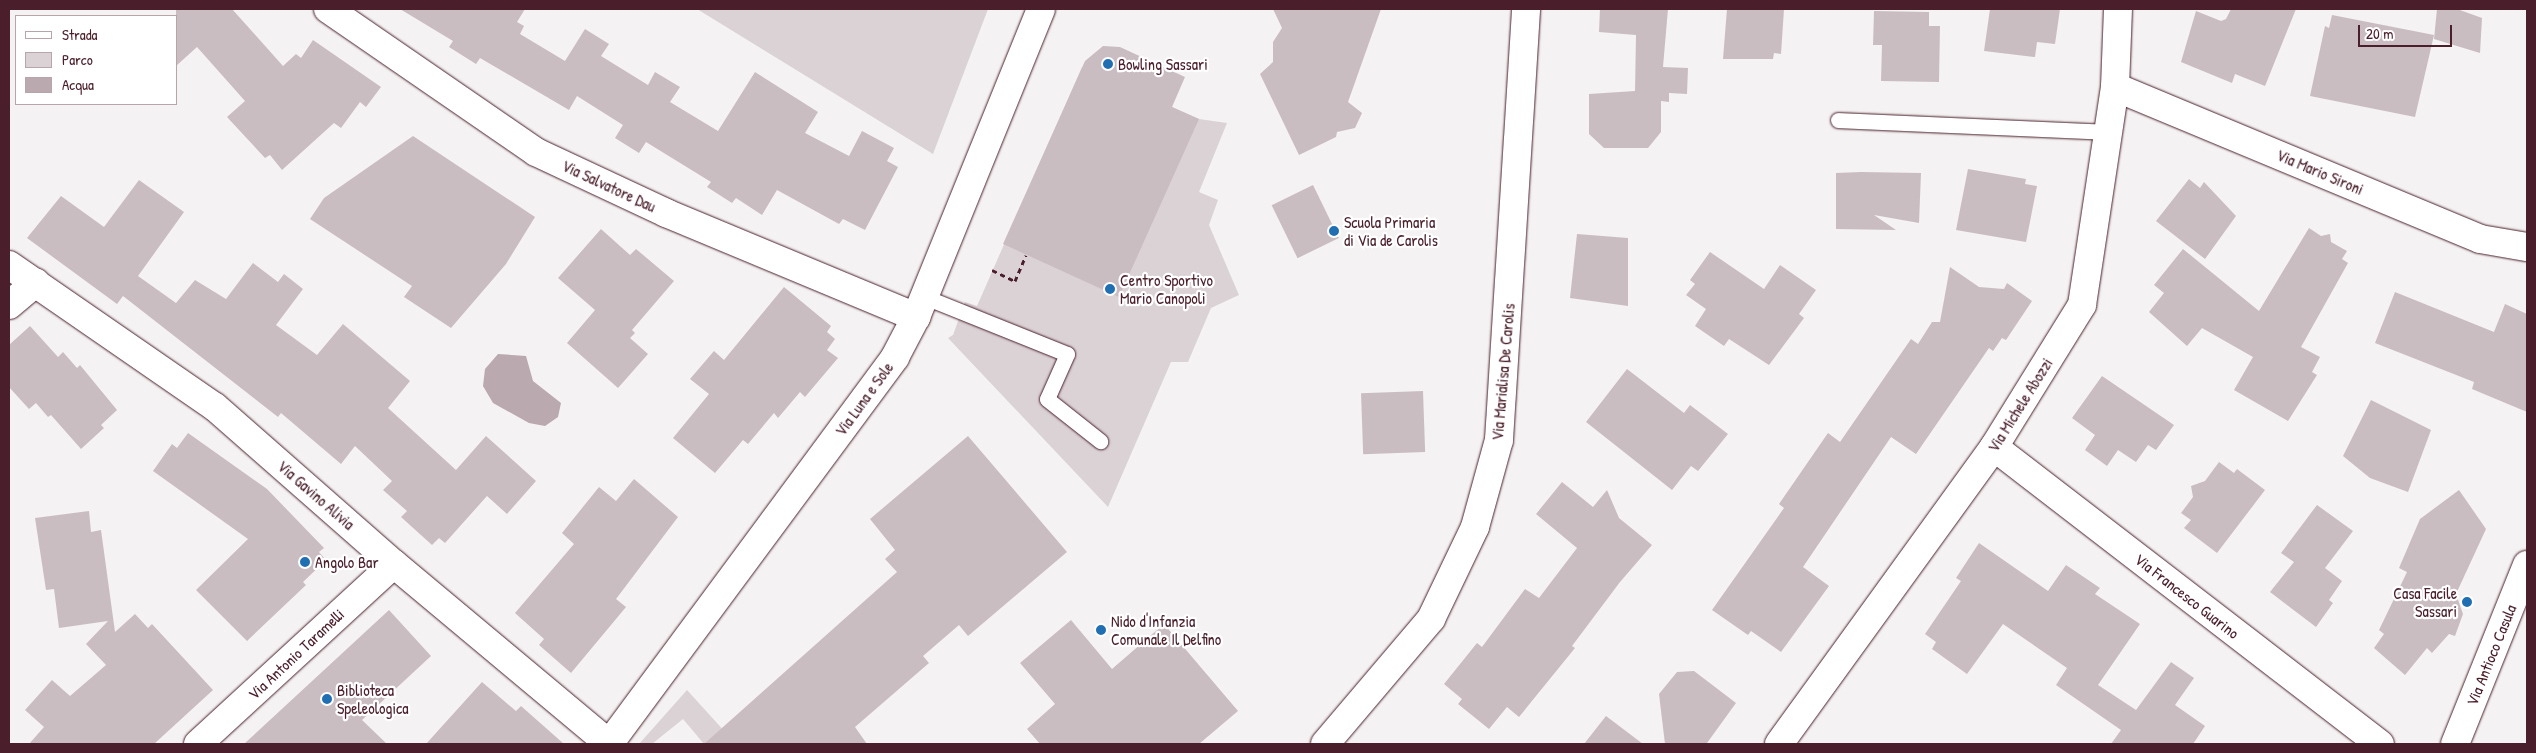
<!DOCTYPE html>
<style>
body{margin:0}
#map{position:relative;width:2536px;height:753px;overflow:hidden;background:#f4f2f2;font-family:"Patrick Hand",sans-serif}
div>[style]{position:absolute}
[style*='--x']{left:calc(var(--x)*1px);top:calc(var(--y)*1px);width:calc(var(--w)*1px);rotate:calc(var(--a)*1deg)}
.green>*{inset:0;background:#dbd2d5}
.water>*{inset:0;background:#baa9ae}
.building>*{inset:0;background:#cabdc1;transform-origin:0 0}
.path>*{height:3px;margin-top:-1.5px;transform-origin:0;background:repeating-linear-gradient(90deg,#4a1f2b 0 5px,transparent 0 9px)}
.roads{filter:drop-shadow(0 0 1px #4a1f2b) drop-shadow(0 0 1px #4a1f2b)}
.service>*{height:15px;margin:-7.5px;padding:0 7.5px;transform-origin:7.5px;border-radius:7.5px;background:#fff}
.minor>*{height:28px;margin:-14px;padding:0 14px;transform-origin:14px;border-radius:14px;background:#fff}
.tertiary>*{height:28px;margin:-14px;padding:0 14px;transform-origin:14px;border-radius:14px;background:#fff}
.dots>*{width:14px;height:14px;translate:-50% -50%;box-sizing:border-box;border:2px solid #fff;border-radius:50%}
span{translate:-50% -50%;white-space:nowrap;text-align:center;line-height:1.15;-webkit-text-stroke:4.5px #fff;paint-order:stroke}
.poi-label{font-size:16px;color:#4a1f2b}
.left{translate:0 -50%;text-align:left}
.right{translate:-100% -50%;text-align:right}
.street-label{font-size:16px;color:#4a1f2b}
.frame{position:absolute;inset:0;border:10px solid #4a1f2b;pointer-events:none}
.legend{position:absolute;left:15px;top:15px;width:162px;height:90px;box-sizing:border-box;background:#fff;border:1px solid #b7a5aa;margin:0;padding:6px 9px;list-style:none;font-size:15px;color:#4a1f2b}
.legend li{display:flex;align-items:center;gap:10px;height:25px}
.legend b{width:25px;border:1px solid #b7a5aa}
.scale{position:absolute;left:2358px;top:25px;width:94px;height:22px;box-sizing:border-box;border:2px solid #4a1f2b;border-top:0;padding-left:6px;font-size:15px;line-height:18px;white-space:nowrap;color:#4a1f2b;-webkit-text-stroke:4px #fff;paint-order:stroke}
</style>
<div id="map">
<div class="green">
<div style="clip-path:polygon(697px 9px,988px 9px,933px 154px)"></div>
<div style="clip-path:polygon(1082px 67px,1199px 119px,1227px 123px,1199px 192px,1218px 200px,1209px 225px,1239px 295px,1211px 308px,1188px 362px,1171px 362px,1108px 507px,948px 338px,953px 335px,965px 302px,977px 306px)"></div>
<div style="clip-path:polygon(687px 690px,736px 744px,704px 744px,683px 719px,652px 744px,639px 744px)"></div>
</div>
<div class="water">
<div style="clip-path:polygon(498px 354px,526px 356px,533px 381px,561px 403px,558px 417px,545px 426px,529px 423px,493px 403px,483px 386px,485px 369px)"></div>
</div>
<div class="building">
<div style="clip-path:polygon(176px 9px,232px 9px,283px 66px,296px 54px,301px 58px,313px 40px,381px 87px,366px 107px,360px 102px,341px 128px,334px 123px,282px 170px,270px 155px,265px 158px,227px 117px,245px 101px,197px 47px,176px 66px)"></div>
<div style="clip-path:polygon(400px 9px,525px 9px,517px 22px,524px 26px,520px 34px,565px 61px,585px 29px,609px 44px,601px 56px,648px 85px,655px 72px,680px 87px,670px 102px,718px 131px,755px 72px,818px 112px,805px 133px,849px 156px,862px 131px,894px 148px,887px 161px,898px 167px,865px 230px,843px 219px,839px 224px,777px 190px,762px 215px,736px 198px,732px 203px,707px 187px,711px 182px,646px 142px,639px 153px,615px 138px,623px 125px,577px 96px,569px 110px,480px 58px,476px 64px,449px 47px,453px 41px)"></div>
<div style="clip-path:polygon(1273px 9px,1381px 9px,1348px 102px,1362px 113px,1355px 128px,1337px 132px,1336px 137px,1299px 155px,1260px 74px,1273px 62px,1273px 42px,1282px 28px)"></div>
<div style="clip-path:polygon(1600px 9px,1668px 9px,1663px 67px,1688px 68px,1687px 94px,1669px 93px,1669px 102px,1661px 101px,1661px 132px,1648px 148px,1604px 148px,1589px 134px,1589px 94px,1635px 91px,1636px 35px,1599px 32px)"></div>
<div style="clip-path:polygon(1727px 9px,1784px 9px,1781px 54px,1774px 53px,1773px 59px,1723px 59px)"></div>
<div style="clip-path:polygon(1990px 9px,2060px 9px,2055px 44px,2037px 42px,2035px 57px,1984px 51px)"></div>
<div style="clip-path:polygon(2231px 9px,2296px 9px,2265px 86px,2235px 74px,2232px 83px,2181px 62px,2196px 11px,2221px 21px,2226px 19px)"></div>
<div style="clip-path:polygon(2437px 9px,2457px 9px,2482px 18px,2480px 53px,2434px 39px)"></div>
<div style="clip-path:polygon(1874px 11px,1929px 12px,1929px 26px,1940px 26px,1939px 82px,1881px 81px,1882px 45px,1873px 45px)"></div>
<div style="clip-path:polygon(2332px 15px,2434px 35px,2415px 117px,2310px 96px,2325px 26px,2329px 28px)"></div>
<div style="clip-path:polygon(1103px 46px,1120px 47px,1185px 77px,1172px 107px,1199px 119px,1119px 297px,1003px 244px,1085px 61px)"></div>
<div style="clip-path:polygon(413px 136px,535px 217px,506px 264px,451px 328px,404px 297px,412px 286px,310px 219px,324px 198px)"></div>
<div style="clip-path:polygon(1968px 169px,2026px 179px,2025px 184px,2037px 186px,2026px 242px,1956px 230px)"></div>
<div style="clip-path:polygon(1861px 172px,1921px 173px,1919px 223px,1874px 215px,1896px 230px,1836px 229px,1836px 173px)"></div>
<div style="clip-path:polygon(2189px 179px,2200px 188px,2204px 182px,2236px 216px,2205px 259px,2156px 221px)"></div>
<div style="clip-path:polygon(139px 180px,184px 212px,138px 276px,176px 303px,195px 280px,226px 299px,253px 263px,278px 282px,284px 274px,303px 289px,276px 325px,317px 355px,343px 324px,410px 381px,388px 408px,456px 470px,486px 436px,536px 481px,507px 514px,487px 496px,445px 543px,439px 538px,432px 545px,401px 517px,407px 511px,383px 490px,392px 481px,355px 446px,341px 464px,281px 413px,278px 417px,123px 296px,117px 304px,27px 238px,61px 196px,104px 227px)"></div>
<div style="left:1313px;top:185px;width:59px;height:46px;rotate:64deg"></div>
<div style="clip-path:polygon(2309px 228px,2321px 236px,2330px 234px,2331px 242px,2347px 251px,2342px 259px,2348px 263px,2301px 347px,2320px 357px,2312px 372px,2317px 375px,2288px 421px,2234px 390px,2253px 357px,2202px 328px,2187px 346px,2149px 312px,2164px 293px,2154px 285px,2183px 249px,2259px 311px)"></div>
<div style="clip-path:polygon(601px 229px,630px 255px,636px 249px,674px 281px,632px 330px,635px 333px,630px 338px,648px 354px,618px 388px,567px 343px,595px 310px,558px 278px)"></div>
<div style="clip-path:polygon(1577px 234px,1628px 238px,1628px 306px,1570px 298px)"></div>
<div style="clip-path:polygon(1710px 252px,1764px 289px,1780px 265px,1816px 290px,1799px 314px,1804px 318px,1769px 365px,1729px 339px,1724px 346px,1695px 326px,1706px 309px,1686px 295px,1695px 284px,1690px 280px)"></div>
<div style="clip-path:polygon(1950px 267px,1979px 287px,2004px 289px,2007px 283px,2032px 301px,2006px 340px,2002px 338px,1993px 351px,1989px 348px,1916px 454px,1891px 437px,1803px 567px,1829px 586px,1781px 652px,1751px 631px,1748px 635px,1712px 610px,1784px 508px,1779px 504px,1828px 433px,1840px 442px,1911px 339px,1918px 344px,1932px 322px,1940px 322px)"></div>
<div style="clip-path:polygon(784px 287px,831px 326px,827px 332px,835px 339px,827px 350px,838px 358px,805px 397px,800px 392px,778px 418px,774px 413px,748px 444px,743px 440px,715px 473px,673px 438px,709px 394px,690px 379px,714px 351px,724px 360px)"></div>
<div style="clip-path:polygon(2395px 292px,2494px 332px,2505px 304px,2527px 314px,2527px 412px,2472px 389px,2474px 382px,2375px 343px)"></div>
<div style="clip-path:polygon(30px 326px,58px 357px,63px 352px,77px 368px,80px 365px,117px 410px,101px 425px,104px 428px,81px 449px,51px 415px,48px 417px,36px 403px,29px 409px,9px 387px,9px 345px)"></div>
<div style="clip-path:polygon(1627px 369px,1684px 413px,1690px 405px,1728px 434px,1698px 471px,1691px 466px,1672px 490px,1586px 422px)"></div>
<div style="clip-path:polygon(2102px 376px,2174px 425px,2156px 450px,2148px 445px,2136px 462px,2118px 450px,2107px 466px,2085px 450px,2095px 435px,2072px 418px)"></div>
<div style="left:1423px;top:391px;width:61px;height:62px;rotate:88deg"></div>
<div style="clip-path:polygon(2371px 400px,2431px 430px,2408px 492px,2370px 478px,2343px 456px)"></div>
<div style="clip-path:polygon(188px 433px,267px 489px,324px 548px,319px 552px,326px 560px,303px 582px,306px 585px,247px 641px,196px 590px,248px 539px,153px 471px,172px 444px,177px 448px)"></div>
<div style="clip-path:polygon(968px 436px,1067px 552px,968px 636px,959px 625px,923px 656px,929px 663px,855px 727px,867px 744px,704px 744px,897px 572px,885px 559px,895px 550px,870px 519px)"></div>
<div style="clip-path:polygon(2219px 462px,2234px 473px,2237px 469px,2265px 490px,2217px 553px,2184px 528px,2191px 520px,2181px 513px,2193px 497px,2191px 486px,2205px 481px)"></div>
<div style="clip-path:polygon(634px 479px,678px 517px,616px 599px,626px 607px,571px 673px,539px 645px,544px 639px,515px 613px,574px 544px,562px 533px,599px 487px,616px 501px)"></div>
<div style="clip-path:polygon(1562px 482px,1593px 507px,1607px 490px,1619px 518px,1652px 545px,1620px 582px,1572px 646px,1575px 648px,1519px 717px,1507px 707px,1489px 729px,1458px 704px,1462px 699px,1444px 684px,1477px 643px,1482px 647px,1525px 589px,1539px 598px,1577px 548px,1536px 514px)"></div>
<div style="clip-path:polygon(2459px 490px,2486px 529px,2456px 594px,2463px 614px,2455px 636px,2449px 634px,2432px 653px,2427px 648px,2405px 675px,2374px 648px,2384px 634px,2379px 630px,2407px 572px,2399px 568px,2420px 519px)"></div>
<div style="clip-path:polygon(2317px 505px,2353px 531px,2325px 568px,2342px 581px,2329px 600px,2333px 603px,2316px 627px,2270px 592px,2294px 562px,2281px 553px)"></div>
<div style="clip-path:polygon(89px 511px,91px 532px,101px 530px,115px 632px,135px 614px,148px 628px,152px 624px,213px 690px,154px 744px,29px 744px,44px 727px,25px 710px,52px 680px,70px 696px,106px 665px,86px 644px,108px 621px,59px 628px,54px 589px,46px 590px,35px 518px)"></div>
<div style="clip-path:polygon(1979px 543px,2048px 591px,2066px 565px,2100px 588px,2095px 594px,2140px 624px,2098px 685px,2136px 710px,2171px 662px,2194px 678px,2175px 705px,2205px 726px,2193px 744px,2111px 744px,2121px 730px,2056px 685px,2067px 668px,2003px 624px,1967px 674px,1932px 649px,1936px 642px,1925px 634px,1961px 581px,1956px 578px)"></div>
<div style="clip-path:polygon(389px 610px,431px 656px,362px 720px,387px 744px,244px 744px)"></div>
<div style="clip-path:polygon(1071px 620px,1112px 669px,1164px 624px,1238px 711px,1199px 744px,1040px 744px,1027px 729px,1055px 704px,1020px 663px)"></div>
<div style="clip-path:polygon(1694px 671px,1736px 703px,1707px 743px,1665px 744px,1659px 694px,1677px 672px)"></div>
<div style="clip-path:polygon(482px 682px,516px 711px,521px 706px,564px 744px,426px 744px)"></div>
<div style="clip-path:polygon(1606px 716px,1643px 744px,1584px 744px)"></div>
</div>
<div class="path">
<div style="--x:992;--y:270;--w:25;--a:26"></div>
<div style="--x:1015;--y:281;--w:28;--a:-67"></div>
</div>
<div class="roads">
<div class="service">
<div style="--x:1838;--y:120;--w:271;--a:2.5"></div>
<div style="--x:925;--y:297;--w:153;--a:21.9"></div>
<div style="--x:1067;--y:354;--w:49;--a:114"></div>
<div style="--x:1047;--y:399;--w:68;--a:38.4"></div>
</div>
<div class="minor">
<div style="--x:328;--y:9;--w:252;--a:34.5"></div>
<div style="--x:536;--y:152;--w:144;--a:25.1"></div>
<div style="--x:666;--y:213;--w:271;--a:22.6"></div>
<div style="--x:2115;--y:87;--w:395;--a:22.6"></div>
<div style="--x:2480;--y:239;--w:48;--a:9.7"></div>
<div style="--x:9;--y:265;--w:250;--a:34.6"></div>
<div style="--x:215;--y:407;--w:238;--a:41.3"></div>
<div style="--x:394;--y:564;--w:280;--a:39.9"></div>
<div style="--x:9;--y:305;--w:35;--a:-40"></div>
<div style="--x:1994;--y:447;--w:487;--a:37.6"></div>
<div style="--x:198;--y:744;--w:266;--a:-42.6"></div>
<div style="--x:1325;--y:744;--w:164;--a:-49.7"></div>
<div style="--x:1431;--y:619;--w:102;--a:-64.4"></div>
<div style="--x:1475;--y:527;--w:90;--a:-74.6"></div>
<div style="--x:1499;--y:440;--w:432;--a:-86.4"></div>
<div style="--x:1779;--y:744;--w:367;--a:-54.1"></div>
<div style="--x:1994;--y:447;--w:167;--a:-58.2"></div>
<div style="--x:2082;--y:305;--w:220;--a:-81.4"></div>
<div style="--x:2115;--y:87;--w:78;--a:-87.8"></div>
<div style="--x:2455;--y:744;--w:193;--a:-68.1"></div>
</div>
<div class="tertiary">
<div style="--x:609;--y:744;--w:481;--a:-53.5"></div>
<div style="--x:895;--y:357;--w:45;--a:-62.3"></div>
<div style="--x:916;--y:317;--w:332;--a:-67.9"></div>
</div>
</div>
<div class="dots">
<div style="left:1108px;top:64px;background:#1f6fb2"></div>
<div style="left:1334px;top:231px;background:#1f6fb2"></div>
<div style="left:1110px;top:289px;background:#1f6fb2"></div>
<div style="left:305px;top:562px;background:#1f6fb2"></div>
<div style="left:2467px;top:602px;background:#1f6fb2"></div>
<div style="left:1101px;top:630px;background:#1f6fb2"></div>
<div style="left:327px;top:699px;background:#1f6fb2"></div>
</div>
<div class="poi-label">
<span class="left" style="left:1118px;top:64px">Bowling Sassari</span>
<span class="left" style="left:1344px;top:231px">Scuola Primaria<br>di Via de Carolis</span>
<span class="left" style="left:1120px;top:289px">Centro Sportivo<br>Mario Canopoli</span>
<span class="left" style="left:315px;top:562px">Angolo Bar</span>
<span class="right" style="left:2457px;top:602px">Casa Facile<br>Sassari</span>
<span class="left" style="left:1111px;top:630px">Nido d'Infanzia<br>Comunale Il Delfino</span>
<span class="left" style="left:337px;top:699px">Biblioteca<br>Speleologica</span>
</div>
<div class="street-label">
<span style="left:2320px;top:172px;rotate:23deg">Via Mario Sironi</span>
<span style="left:609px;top:186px;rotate:25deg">Via Salvatore Dau</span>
<span style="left:1503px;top:372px;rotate:-85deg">Via Marialisa De Carolis</span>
<span style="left:864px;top:399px;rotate:-54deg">Via Luna e Sole</span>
<span style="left:2020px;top:405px;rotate:-58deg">Via Michele Abozzi</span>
<span style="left:316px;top:495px;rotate:41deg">Via Gavino Alivia</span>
<span style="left:2187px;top:596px;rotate:38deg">Via Francesco Guarino</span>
<span style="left:296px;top:654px;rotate:-43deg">Via Antonio Taramelli</span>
<span style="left:2491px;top:655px;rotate:-68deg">Via Antioco Casula</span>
</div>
<div class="frame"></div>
<ul class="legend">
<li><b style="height:6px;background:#fff"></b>Strada</li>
<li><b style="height:14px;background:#dbd2d5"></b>Parco</li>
<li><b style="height:14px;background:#baa9ae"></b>Acqua</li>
</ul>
<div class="scale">20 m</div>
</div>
